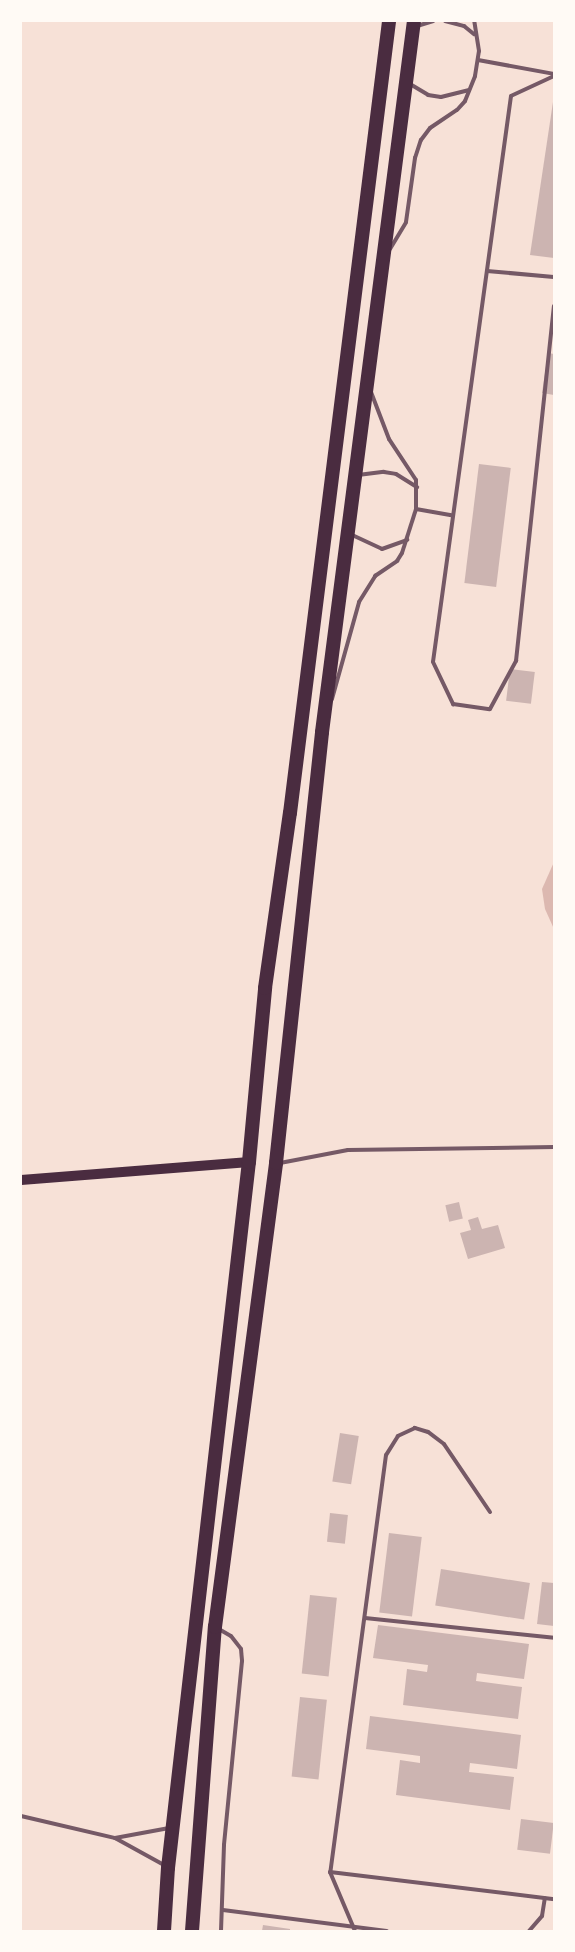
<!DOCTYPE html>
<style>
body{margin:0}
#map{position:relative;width:575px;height:1952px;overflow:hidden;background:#f7e1d7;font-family:Figtree,sans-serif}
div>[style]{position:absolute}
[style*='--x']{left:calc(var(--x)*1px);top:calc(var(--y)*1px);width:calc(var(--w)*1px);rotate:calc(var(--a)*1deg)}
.water>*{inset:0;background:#dcb8b0}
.building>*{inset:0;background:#ccb4b1;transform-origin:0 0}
.service>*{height:4px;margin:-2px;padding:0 2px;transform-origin:2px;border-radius:2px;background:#755966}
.secondary>*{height:10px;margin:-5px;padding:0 5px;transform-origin:5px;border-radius:5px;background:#4a2c40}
.trunk>*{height:14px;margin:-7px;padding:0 7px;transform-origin:7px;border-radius:7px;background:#4a2c40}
span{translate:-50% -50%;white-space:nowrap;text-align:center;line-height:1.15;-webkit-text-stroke:4px #fffaf5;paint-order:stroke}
.frame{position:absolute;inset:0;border:22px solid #fffaf5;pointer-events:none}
</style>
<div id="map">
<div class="water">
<div style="clip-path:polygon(554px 862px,554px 929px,545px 909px,542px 889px)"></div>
</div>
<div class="building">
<div style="clip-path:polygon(553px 102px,554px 102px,554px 258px,530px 255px)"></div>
<div style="clip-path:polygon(548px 353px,554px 354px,554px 395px,542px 393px)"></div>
<div style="left:479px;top:464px;width:32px;height:120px;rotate:7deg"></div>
<div style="left:510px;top:669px;width:25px;height:32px;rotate:7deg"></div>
<div style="left:459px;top:1202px;width:17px;height:14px;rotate:77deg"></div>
<div style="clip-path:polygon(478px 1217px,482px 1229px,498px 1225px,505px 1248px,468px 1259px,460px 1233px,471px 1230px,468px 1220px)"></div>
<div style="left:340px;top:1433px;width:19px;height:49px;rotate:9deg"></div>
<div style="left:330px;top:1513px;width:18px;height:29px;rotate:6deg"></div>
<div style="left:389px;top:1533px;width:33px;height:80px;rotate:7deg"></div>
<div style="left:441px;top:1569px;width:90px;height:37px;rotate:9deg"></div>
<div style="clip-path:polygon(542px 1582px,554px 1583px,554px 1626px,537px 1624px)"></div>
<div style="left:310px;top:1595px;width:27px;height:79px;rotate:6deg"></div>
<div style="clip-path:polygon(378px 1625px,529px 1644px,524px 1679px,477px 1673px,476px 1681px,522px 1687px,518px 1719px,403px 1705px,407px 1669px,427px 1672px,428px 1665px,373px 1658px)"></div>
<div style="left:300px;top:1697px;width:27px;height:80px;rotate:6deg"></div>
<div style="clip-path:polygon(370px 1716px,521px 1735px,517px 1769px,470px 1763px,469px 1772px,514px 1777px,510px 1810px,396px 1795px,400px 1760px,420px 1763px,420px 1756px,366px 1749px)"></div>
<div style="left:521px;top:1819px;width:33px;height:31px;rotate:7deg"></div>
<div style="clip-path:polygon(263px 1925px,290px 1929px,290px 1931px,262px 1931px)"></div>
</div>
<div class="service">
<div style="--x:445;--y:21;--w:20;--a:15"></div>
<div style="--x:464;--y:26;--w:13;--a:39"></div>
<div style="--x:417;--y:26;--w:17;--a:-17"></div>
<div style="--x:478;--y:60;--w:77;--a:10.4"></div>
<div style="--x:554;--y:76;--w:47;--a:155.1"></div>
<div style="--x:511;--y:96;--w:571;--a:97.85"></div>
<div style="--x:433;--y:662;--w:47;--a:64.5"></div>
<div style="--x:453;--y:704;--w:37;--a:8"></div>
<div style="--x:490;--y:709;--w:55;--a:-61.6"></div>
<div style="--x:516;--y:661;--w:357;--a:-83.9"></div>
<div style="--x:410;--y:84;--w:21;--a:31"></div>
<div style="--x:428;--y:95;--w:13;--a:9"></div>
<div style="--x:441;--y:97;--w:29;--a:-14"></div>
<div style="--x:390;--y:249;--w:31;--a:-59"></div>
<div style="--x:406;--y:222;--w:65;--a:-82"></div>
<div style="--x:415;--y:158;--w:19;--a:-72"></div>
<div style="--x:421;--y:140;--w:15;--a:-53"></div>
<div style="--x:430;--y:128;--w:32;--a:-34"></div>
<div style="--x:457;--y:110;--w:12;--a:-48"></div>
<div style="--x:465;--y:101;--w:27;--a:-68"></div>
<div style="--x:475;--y:76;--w:25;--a:-81"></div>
<div style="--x:479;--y:51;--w:30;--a:-99"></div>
<div style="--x:487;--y:271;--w:67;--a:5.1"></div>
<div style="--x:358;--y:475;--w:26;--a:-7"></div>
<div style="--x:384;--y:472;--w:12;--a:9"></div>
<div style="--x:396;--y:474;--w:25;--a:32"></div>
<div style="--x:416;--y:509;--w:36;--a:10"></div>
<div style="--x:350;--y:534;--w:35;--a:25"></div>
<div style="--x:382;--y:549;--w:27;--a:-20"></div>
<div style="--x:332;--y:699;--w:101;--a:-74.4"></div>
<div style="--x:359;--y:602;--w:31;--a:-58"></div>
<div style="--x:375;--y:576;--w:27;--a:-34"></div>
<div style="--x:397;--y:561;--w:9;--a:-58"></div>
<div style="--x:402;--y:553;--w:46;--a:-72.3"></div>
<div style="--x:416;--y:509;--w:29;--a:-90"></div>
<div style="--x:416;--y:480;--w:49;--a:-123.4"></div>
<div style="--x:389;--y:439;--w:50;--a:-111"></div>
<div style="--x:280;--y:1163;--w:69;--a:-10.8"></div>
<div style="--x:348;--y:1150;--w:206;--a:-0.8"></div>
<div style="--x:490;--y:1512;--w:82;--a:-124.1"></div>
<div style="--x:444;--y:1444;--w:20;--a:-143"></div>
<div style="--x:428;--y:1432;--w:14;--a:-163"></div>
<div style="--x:415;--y:1428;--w:19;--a:155"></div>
<div style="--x:398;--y:1436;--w:22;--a:122"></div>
<div style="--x:386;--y:1455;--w:421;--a:97.6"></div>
<div style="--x:330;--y:1872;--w:226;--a:6.9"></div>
<div style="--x:365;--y:1618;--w:190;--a:6"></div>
<div style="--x:217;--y:1628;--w:16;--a:30"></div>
<div style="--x:231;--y:1636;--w:16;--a:52"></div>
<div style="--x:241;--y:1649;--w:12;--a:85"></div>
<div style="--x:242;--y:1661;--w:185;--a:95.6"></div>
<div style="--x:224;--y:1845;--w:86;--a:92"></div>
<div style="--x:21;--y:1816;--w:97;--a:13.2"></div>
<div style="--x:115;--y:1838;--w:56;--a:28.9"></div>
<div style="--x:115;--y:1838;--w:55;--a:-10.5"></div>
<div style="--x:330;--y:1872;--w:64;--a:67"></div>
<div style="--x:223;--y:1910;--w:165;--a:7.3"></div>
<div style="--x:529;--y:1931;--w:20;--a:-49"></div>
<div style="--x:542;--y:1916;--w:18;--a:-81"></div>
</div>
<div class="secondary">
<div style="--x:21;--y:1180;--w:229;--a:-4.5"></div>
</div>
<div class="trunk">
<div style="--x:164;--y:1931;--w:63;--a:-86.4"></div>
<div style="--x:168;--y:1868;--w:711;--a:-83.46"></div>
<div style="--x:249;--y:1162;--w:175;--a:-84.7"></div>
<div style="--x:265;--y:988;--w:177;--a:-81.9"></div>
<div style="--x:290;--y:813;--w:798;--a:-82.87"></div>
<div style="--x:192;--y:1931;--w:305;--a:-85.7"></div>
<div style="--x:215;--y:1627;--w:468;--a:-82.5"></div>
<div style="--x:276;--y:1163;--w:433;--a:-83.9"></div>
<div style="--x:322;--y:732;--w:717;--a:-82.63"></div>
</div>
<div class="frame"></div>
</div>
